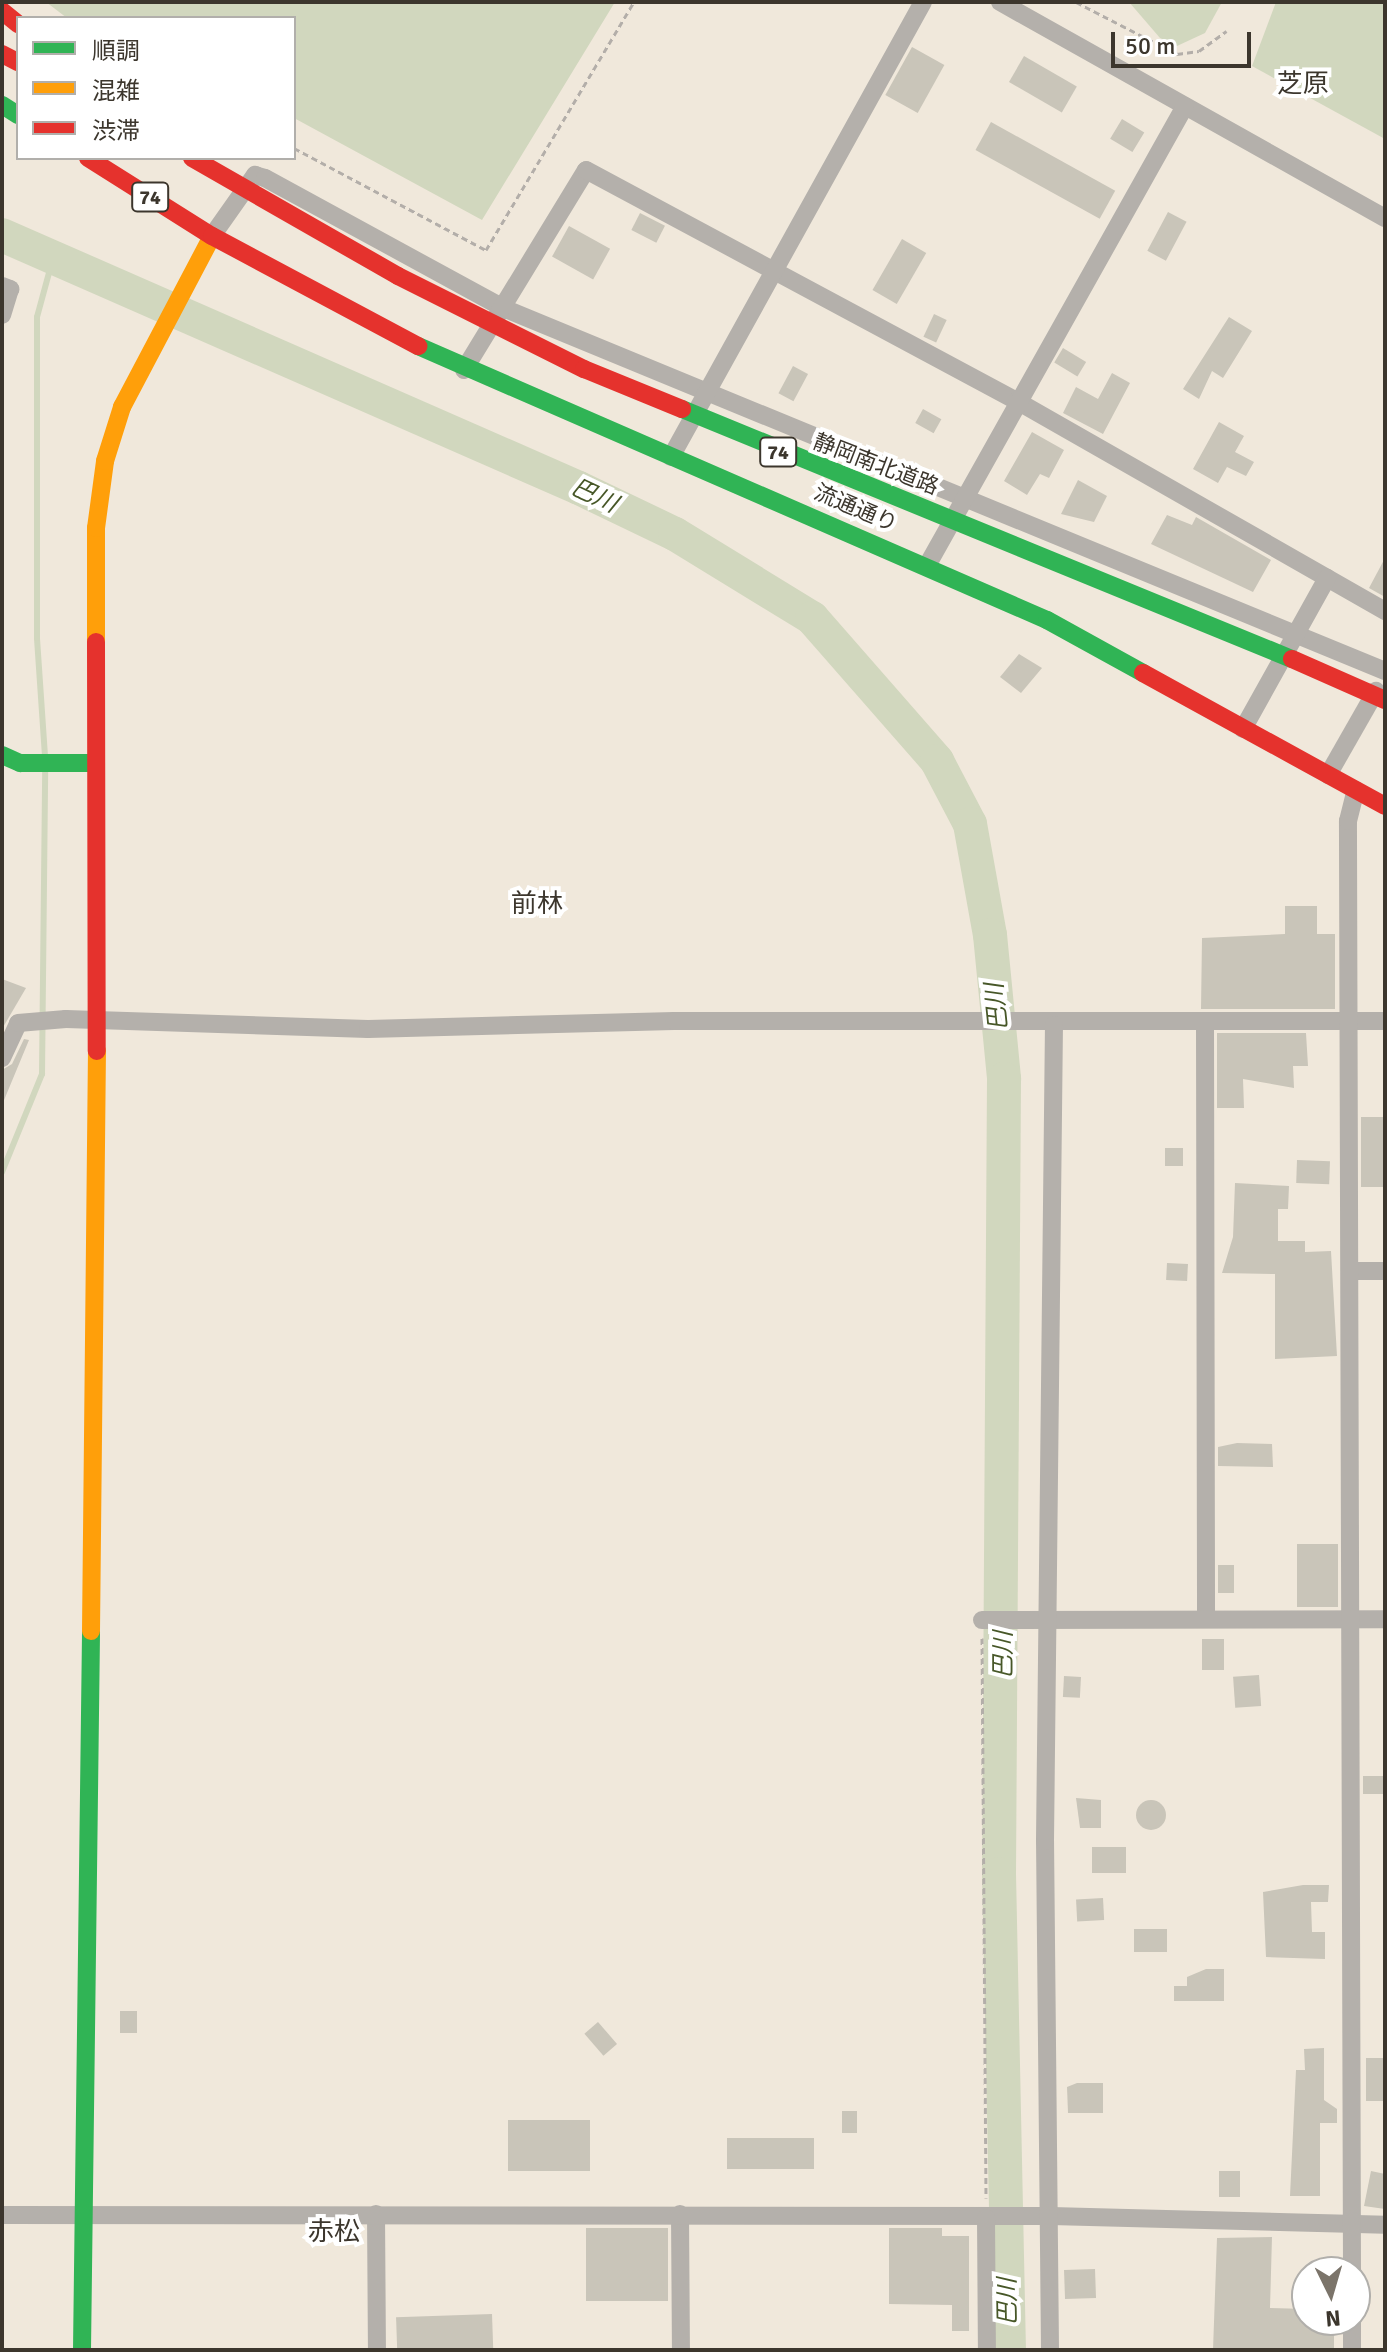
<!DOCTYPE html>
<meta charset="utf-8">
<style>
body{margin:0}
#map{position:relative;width:1387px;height:2352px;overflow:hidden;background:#f0e8db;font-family:Signika,"Noto Sans JP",sans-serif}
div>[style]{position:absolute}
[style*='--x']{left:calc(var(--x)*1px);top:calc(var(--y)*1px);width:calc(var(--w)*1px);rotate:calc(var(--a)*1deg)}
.water>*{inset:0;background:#d1d7be}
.stream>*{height:6px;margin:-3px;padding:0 3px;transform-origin:3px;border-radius:3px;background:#d1d7be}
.river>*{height:34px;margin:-17px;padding:0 17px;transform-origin:17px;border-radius:17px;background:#d1d7be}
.building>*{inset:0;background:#c9c5b9;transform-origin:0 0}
.round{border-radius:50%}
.path>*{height:3px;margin-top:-1.5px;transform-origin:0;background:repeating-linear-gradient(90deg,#b3aea9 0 6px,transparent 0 10px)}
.street>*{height:18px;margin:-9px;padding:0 9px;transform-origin:9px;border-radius:9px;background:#b4b0ab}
.fast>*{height:18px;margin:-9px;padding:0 9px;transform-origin:9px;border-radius:9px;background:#30b455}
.slow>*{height:18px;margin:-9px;padding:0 9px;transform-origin:9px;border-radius:9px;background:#ff9f0a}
.jam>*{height:18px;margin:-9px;padding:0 9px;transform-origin:9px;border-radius:9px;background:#e5322d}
.fast-bridge>*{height:18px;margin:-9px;padding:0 9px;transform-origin:9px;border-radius:9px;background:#30b455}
.jam-bridge>*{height:18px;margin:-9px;padding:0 9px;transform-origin:9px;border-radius:9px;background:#e5322d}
span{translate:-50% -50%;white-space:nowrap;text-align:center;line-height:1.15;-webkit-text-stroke:8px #fff;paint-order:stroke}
.shield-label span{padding:2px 6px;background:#fff;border:2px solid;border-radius:6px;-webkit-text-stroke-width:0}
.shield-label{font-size:20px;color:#3c362d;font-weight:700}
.street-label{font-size:22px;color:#3c362d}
.water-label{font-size:24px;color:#475728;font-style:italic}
.quarter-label{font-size:26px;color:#3c362d}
.frame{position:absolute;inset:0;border:4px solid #3c362d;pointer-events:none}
.legend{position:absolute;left:16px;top:16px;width:280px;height:144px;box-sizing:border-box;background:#fff;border:2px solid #b1afab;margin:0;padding:10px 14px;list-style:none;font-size:24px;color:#3c362d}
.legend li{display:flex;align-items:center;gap:16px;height:40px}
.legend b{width:40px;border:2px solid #b1afab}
.north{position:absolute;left:1291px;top:2256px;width:80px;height:80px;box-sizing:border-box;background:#fff;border:2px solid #b1afab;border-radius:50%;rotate:175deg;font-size:22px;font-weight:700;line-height:32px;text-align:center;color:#3c362d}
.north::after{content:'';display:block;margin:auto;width:28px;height:36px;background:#7b746a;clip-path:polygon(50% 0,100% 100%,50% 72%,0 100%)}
.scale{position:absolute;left:1111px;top:32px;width:140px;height:36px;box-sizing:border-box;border:4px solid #3c362d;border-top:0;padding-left:10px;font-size:24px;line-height:28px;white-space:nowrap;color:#3c362d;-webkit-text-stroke:6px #fff;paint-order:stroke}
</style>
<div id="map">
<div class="water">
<div style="clip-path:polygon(46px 2px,615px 2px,482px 220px,294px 118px,294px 18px,67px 18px)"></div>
<div style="clip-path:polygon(1129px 2px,1222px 2px,1205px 33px,1177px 46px,1160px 38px)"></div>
<div style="clip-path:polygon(1276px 2px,1385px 2px,1385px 139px,1252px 66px)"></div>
</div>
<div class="stream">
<div style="--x:45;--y:756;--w:118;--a:-93.9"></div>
<div style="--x:37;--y:638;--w:321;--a:-90"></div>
<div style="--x:37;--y:317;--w:61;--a:-74.8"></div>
<div style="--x:2;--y:1172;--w:106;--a:-67.8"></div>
<div style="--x:42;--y:1074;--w:303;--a:-89.4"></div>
</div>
<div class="river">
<div style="--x:2;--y:235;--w:630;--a:23.68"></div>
<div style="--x:579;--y:488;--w:106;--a:25.6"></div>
<div style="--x:675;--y:534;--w:161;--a:31.5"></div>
<div style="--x:812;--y:618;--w:190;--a:48.8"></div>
<div style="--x:937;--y:761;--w:71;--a:62.4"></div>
<div style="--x:970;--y:824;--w:113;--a:79.8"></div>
<div style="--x:990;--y:935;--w:145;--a:84.4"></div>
<div style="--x:1004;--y:1079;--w:795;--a:90.36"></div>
<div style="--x:999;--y:1874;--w:476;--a:88.8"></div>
</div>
<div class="building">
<div style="left:912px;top:47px;width:37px;height:55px;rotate:29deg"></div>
<div style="left:1024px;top:56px;width:61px;height:30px;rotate:30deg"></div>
<div style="left:1122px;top:119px;width:26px;height:23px;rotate:31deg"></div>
<div style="left:991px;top:122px;width:142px;height:32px;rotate:29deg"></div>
<div style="left:1168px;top:212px;width:21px;height:44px;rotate:28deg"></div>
<div style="left:640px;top:213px;width:28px;height:19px;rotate:27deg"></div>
<div style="left:569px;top:226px;width:47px;height:35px;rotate:29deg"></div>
<div style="left:902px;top:239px;width:28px;height:59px;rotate:30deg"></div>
<div style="left:934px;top:314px;width:14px;height:25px;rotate:25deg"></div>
<div style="clip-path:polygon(1229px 317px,1252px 331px,1223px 378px,1212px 371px,1199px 399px,1183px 389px)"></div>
<div style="left:1063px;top:348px;width:27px;height:17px;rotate:31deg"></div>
<div style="left:793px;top:366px;width:17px;height:31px;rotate:28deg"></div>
<div style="clip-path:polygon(1112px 373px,1130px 383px,1103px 434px,1063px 413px,1076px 387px,1098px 399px)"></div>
<div style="left:923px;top:409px;width:21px;height:16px;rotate:29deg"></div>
<div style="clip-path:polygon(1219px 422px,1244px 436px,1235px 452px,1254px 462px,1246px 476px,1227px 467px,1218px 483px,1193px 469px)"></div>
<div style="clip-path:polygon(1032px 432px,1064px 450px,1049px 478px,1040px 474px,1027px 495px,1004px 481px)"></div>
<div style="clip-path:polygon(1078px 480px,1107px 496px,1094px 522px,1061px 514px)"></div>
<div style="clip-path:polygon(1167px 515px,1192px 525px,1196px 517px,1271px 560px,1253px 592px,1151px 544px)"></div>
<div style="clip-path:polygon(1385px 558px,1385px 597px,1369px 588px)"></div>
<div style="clip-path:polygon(1019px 654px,1042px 668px,1021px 693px,1000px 677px)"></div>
<div style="clip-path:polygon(1285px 906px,1317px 906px,1317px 934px,1335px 934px,1335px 1009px,1201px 1009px,1202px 938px,1285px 934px)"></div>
<div style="clip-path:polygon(2px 979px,26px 988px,2px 1029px)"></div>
<div style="clip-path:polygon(1217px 1033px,1306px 1033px,1308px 1066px,1293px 1066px,1294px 1088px,1243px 1079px,1244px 1108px,1217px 1108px)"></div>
<div style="clip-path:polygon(24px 1039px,29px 1040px,2px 1105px,2px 1070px,12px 1064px)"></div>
<div style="left:1361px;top:1117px;width:24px;height:70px"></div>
<div style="left:1165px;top:1148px;width:18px;height:18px"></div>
<div style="left:1297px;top:1160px;width:33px;height:23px;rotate:2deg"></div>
<div style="clip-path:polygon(1235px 1183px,1289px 1186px,1288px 1209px,1278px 1209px,1278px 1241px,1305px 1241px,1305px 1252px,1331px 1251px,1337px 1356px,1275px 1359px,1275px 1274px,1222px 1273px,1233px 1237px)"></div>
<div style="left:1167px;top:1263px;width:21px;height:17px;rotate:3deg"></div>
<div style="clip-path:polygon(1237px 1443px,1272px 1444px,1273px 1467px,1218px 1466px,1218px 1447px)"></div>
<div style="left:1297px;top:1544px;width:41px;height:63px"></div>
<div style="left:1218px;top:1565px;width:16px;height:28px"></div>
<div style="left:1202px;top:1639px;width:22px;height:31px"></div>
<div style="left:1259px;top:1675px;width:31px;height:26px;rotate:86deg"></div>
<div style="left:1064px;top:1676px;width:17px;height:21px;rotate:3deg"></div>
<div style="left:1363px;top:1776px;width:22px;height:18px"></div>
<div style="clip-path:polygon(1076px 1798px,1101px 1800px,1101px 1828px,1080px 1828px)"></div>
<div class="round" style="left:1136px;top:1800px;width:30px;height:30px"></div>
<div style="left:1092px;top:1847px;width:34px;height:26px"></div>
<div style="clip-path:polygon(1303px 1885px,1329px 1885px,1328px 1902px,1311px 1902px,1312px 1932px,1325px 1932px,1325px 1959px,1266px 1957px,1263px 1892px)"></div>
<div style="left:1103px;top:1898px;width:22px;height:27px;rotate:87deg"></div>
<div style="left:1134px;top:1929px;width:33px;height:23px"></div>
<div style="clip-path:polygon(1206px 1969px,1224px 1969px,1224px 2001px,1174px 2001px,1174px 1986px,1187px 1986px,1187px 1977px)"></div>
<div style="left:120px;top:2011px;width:17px;height:22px"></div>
<div style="left:598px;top:2022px;width:29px;height:18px;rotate:49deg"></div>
<div style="clip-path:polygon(1324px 2048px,1324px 2100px,1337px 2109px,1337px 2123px,1320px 2123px,1320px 2196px,1290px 2196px,1296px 2070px,1305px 2070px,1304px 2049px)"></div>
<div style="left:1385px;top:2058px;width:43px;height:19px;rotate:90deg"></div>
<div style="clip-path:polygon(1077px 2083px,1103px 2083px,1103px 2113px,1068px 2113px,1067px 2087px)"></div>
<div style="left:842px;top:2111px;width:15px;height:22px"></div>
<div style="left:508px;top:2120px;width:82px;height:51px"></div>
<div style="left:727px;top:2138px;width:87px;height:31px"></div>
<div style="left:1219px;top:2171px;width:21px;height:26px"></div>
<div style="clip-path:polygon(1371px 2171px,1385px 2174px,1385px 2209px,1364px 2206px)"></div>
<div style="left:668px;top:2228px;width:73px;height:82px;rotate:90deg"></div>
<div style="clip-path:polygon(889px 2228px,942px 2228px,942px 2236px,969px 2236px,969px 2331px,952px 2331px,952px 2305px,889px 2304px)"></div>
<div style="clip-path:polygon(1272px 2237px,1270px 2308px,1307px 2309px,1307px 2320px,1334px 2320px,1334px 2350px,1213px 2350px,1217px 2238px)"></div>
<div style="left:1095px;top:2269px;width:29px;height:31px;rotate:88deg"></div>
<div style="left:492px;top:2314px;width:36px;height:96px;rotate:88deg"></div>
</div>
<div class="path">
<div style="--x:1076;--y:2;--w:114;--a:27.2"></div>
<div style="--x:1177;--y:54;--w:22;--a:-8"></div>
<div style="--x:1199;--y:51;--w:34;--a:-36"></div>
<div style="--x:294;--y:148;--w:217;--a:28"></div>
<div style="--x:486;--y:250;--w:289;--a:-59.2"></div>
<div style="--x:982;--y:1638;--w:560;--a:89.59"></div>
</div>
<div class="street">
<div style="--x:1000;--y:2;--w:441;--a:29.3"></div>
<div style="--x:212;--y:236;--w:75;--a:-54.8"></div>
<div style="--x:255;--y:175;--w:10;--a:17"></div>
<div style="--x:265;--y:178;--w:271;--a:28.6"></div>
<div style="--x:503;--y:308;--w:954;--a:22.37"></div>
<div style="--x:2;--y:286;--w:9;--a:21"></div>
<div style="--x:10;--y:289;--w:27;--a:107"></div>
<div style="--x:464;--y:370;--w:234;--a:-58.6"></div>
<div style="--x:586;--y:170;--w:489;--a:28.2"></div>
<div style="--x:1017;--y:401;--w:424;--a:29.7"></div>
<div style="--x:671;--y:457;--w:520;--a:-61.02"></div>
<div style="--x:928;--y:564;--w:525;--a:-60.7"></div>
<div style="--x:1243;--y:729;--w:173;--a:-60.9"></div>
<div style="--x:1328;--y:775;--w:97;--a:-60.3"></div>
<div style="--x:1205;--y:1022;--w:597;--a:89.9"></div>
<div style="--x:2;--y:1058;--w:38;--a:-65"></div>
<div style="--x:18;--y:1023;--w:48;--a:-4.8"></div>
<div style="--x:66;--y:1019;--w:302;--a:1.9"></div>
<div style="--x:368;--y:1029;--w:306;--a:-1.5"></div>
<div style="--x:674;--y:1021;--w:711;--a:0"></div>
<div style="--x:1351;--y:1271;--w:34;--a:0"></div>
<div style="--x:982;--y:1620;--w:403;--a:-0.1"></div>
<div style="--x:376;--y:2214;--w:136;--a:89.6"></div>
<div style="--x:680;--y:2214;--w:136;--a:89.6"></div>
<div style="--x:2;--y:2215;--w:1049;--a:0.05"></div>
<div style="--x:1051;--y:2216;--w:334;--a:1.5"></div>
<div style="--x:986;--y:2218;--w:132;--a:89.6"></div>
<div style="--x:1352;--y:2272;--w:1451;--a:-90.16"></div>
<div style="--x:1348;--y:821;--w:32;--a:-76"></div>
<div style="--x:1352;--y:2320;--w:30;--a:90"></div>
<div style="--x:1050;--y:2350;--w:509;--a:-90.56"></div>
<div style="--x:1045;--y:1841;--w:816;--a:-89.37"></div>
</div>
<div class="fast">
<div style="--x:2;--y:105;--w:19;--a:32"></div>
<div style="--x:418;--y:346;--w:686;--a:23.54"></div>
<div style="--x:1047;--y:620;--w:110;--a:28.9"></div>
<div style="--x:2;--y:755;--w:20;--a:24"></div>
<div style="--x:20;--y:763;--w:75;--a:0"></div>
<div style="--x:82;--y:2350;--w:719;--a:-89.28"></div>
</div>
<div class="slow">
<div style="--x:96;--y:642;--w:114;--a:-90"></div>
<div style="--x:96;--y:528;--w:68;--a:-82.3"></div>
<div style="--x:105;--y:461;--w:57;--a:-72.5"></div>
<div style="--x:122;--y:407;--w:193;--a:-62.2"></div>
<div style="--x:91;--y:1631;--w:580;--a:-89.41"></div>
</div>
<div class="jam">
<div style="--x:2;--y:11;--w:21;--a:39"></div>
<div style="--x:2;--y:54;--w:18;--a:27"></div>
<div style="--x:88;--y:158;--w:146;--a:32.2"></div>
<div style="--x:212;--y:236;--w:234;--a:28.1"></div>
<div style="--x:96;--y:642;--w:409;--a:89.9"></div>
<div style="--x:1143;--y:673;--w:276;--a:28.8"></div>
</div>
<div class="fast-bridge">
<div style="--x:682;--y:409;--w:659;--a:22.29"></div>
</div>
<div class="jam-bridge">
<div style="--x:192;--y:158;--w:237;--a:29.8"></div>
<div style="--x:398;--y:276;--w:208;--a:26.6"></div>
<div style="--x:584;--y:369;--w:106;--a:22.2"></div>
<div style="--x:1292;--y:659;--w:102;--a:23.8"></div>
</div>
<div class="shield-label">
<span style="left:150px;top:197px">74</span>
<span style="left:778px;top:452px">74</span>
</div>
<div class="street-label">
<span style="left:876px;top:464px;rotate:21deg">静岡南北道路</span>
<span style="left:856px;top:508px;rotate:23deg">流通通り</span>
</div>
<div class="water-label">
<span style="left:594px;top:496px;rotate:25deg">巴川</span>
<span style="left:997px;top:1007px;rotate:-96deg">巴川</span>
<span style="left:1004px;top:1655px;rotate:-90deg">巴川</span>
<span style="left:1008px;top:2302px;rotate:-91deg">巴川</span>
</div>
<div class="quarter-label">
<span style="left:1303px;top:85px">芝原</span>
<span style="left:537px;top:905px">前林</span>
<span style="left:334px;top:2233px">赤松</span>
</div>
<div class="frame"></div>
<ul class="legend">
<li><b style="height:10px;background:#30b455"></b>順調</li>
<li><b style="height:10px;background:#ff9f0a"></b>混雑</li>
<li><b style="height:10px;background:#e5322d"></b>渋滞</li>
</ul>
<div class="north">N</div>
<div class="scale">50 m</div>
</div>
